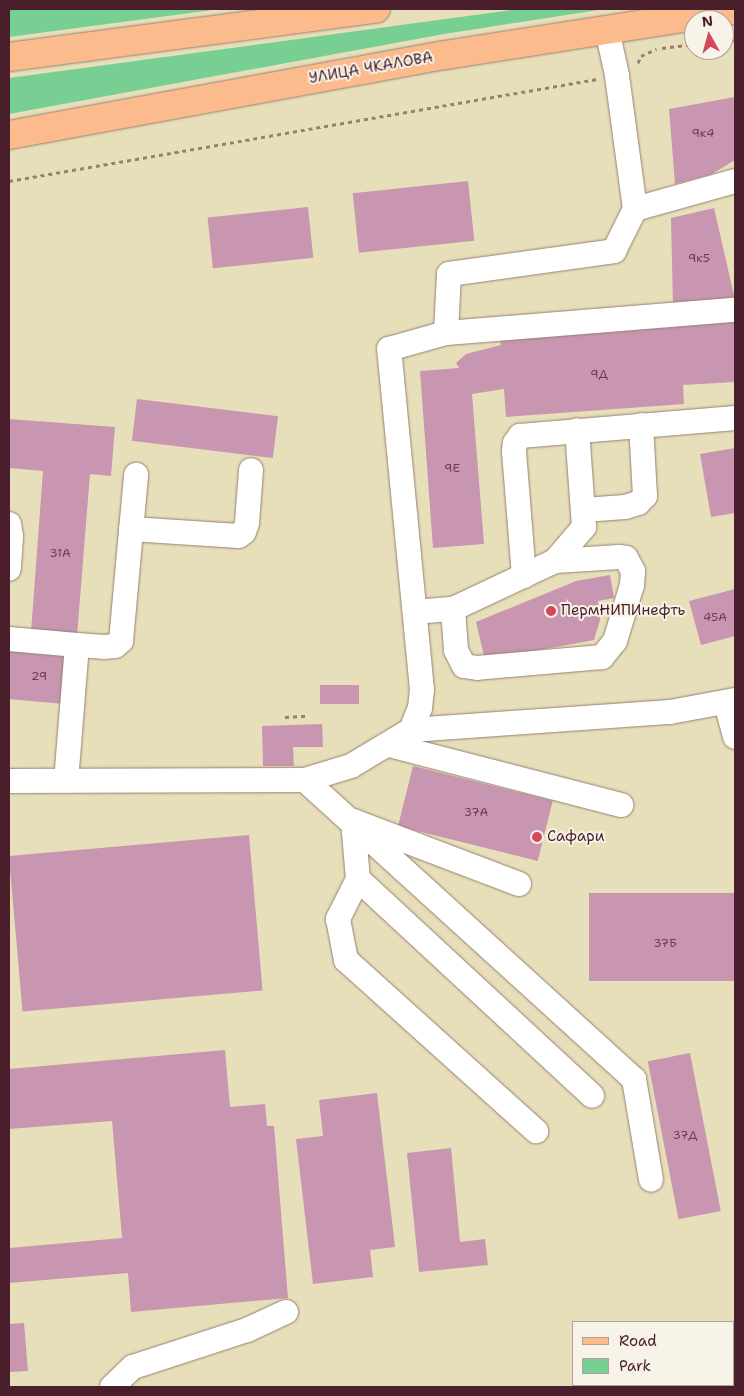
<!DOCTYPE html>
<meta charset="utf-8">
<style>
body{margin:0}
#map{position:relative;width:744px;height:1396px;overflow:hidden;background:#e7dfb9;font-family:"Shantell Sans",sans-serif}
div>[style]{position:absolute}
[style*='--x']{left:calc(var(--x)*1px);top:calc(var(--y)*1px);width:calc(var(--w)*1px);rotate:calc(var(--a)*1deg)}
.green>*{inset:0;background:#78cf94}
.building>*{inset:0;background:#c896b0;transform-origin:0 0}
.path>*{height:3px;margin-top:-1.5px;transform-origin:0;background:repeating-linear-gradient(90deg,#987f72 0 4px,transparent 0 8px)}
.roads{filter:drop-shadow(0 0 1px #987f72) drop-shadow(0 0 1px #987f72)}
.minor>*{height:24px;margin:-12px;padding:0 12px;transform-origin:12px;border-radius:12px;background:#fff}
.major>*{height:28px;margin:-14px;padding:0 14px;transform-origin:14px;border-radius:14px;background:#fbbb8c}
.dots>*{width:14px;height:14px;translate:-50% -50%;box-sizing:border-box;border:2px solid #f7f3e8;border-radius:50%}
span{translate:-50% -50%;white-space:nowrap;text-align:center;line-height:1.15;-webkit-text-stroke:4px #f7f3e8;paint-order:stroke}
.number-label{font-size:12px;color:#6a3d4c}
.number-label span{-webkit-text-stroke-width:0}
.street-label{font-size:15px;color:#4a1f2b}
.poi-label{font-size:15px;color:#4a1f2b}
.left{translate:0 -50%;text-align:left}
.frame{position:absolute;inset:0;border:10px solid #4a1f2b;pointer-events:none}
.legend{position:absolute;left:572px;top:1321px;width:162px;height:65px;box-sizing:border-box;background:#f7f3e8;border:1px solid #b29e9c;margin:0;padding:6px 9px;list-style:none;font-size:15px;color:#4a1f2b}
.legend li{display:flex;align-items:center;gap:10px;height:25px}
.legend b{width:25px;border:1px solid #b29e9c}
.north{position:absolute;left:684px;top:10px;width:50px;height:50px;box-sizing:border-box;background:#f7f3e8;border:1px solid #b29e9c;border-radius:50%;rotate:353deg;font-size:14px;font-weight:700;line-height:20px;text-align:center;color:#4a1f2b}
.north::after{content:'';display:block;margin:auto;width:18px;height:22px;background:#d1495b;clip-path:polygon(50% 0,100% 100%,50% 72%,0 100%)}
</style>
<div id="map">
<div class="green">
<div style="clip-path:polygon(9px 9px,220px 9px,9px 37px)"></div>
<div style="clip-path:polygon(520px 9px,605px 9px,444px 34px,9px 114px,9px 78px)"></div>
</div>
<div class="building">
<div style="clip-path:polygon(735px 97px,735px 160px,712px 174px,675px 184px,669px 109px)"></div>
<div style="left:468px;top:181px;width:60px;height:116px;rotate:84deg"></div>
<div style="left:308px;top:207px;width:51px;height:101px;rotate:84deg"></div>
<div style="clip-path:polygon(714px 208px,735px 300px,673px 308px,671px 218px)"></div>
<div style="clip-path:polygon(735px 321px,735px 382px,683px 385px,684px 404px,506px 417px,504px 389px,472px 394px,484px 544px,433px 548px,420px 371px,459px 368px,456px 363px,466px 354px,501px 345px,499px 339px)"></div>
<div style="left:137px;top:399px;width:142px;height:42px;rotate:7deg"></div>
<div style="clip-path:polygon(9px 419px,115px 427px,111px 476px,90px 474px,77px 636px,31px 632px,43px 471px,9px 468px)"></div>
<div style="clip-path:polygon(735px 448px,735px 513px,711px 517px,700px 454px)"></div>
<div style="clip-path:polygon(610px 575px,614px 598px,598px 601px,600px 620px,594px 640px,485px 660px,476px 622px,576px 581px)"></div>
<div style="clip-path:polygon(735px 589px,735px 636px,701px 645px,689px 601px)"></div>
<div style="left:9px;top:650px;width:63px;height:49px;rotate:5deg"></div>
<div style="left:320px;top:685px;width:39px;height:19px"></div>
<div style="clip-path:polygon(322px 724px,323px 747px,293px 747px,294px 766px,263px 766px,262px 726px)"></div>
<div style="left:413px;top:766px;width:144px;height:62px;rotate:14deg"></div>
<div style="left:249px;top:835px;width:156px;height:241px;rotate:85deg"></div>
<div style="left:735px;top:893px;width:88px;height:146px;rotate:90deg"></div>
<div style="clip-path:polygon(225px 1050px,230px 1107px,265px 1104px,267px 1126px,274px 1126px,288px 1298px,131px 1312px,128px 1273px,9px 1283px,9px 1248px,122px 1238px,112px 1121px,9px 1129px,9px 1069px)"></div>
<div style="left:690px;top:1053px;width:161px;height:43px;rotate:79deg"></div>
<div style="clip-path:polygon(377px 1093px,395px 1247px,370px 1250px,373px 1277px,313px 1284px,296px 1139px,323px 1136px,319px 1100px)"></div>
<div style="clip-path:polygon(451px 1148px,460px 1242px,485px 1239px,488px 1265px,419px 1272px,407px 1153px)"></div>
<div style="clip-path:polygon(24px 1323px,28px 1371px,9px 1372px,9px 1324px)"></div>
</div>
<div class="path">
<div style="--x:724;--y:41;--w:11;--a:-5"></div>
<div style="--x:662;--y:48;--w:32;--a:-7"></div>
<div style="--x:638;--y:63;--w:8;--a:-67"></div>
<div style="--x:641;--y:56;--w:17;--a:-25"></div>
<div style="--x:9;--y:181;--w:597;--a:-9.84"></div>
<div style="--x:285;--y:717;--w:22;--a:-3"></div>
</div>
<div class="roads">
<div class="minor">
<div style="--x:635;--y:209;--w:104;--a:-15.6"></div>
<div style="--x:446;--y:333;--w:59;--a:-87.1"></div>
<div style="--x:449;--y:274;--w:167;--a:-7.9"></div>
<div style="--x:614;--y:251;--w:47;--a:-63.4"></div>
<div style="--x:635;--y:209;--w:135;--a:-97.7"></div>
<div style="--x:617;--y:75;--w:46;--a:-102.5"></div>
<div style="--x:584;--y:510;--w:41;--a:-4.2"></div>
<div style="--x:625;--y:507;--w:14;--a:-17"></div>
<div style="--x:638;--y:503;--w:10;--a:-45"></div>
<div style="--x:645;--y:496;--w:71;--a:-93.2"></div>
<div style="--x:9;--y:524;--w:13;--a:81"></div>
<div style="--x:11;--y:537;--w:32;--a:94"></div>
<div style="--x:131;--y:529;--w:108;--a:3.7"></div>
<div style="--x:239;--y:536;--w:6;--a:-39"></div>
<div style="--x:244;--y:532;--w:9;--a:-72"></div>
<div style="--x:247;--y:523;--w:53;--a:-85.7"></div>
<div style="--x:555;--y:561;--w:45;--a:-49.5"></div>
<div style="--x:584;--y:527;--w:97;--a:-94.1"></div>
<div style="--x:524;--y:576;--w:125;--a:-94.6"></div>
<div style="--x:514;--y:451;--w:8;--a:-83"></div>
<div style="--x:515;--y:443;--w:9;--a:-54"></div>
<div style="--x:520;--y:436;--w:216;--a:-4.8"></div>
<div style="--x:415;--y:612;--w:38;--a:-5"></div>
<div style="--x:453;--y:609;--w:113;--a:-25.2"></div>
<div style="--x:555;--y:561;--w:64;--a:-3.6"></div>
<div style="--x:619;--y:557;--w:7;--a:8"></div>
<div style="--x:626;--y:558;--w:15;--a:62"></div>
<div style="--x:633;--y:571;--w:14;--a:94"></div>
<div style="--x:632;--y:585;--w:59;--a:106.9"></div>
<div style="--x:615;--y:641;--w:21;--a:129"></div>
<div style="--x:602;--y:657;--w:125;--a:175"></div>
<div style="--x:477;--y:668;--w:13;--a:-171"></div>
<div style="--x:464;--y:666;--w:18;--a:-117"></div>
<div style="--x:456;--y:650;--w:41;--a:-94.2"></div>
<div style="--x:9;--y:639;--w:68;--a:5"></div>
<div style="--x:77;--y:645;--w:136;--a:94.6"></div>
<div style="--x:77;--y:645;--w:27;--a:4"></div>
<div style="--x:104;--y:647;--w:11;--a:-5"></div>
<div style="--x:115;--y:646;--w:8;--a:-40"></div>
<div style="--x:121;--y:641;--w:167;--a:-84.8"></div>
<div style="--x:726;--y:703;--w:35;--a:75"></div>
<div style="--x:411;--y:730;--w:24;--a:-68"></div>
<div style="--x:420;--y:708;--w:18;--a:-84"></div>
<div style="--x:422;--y:690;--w:343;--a:-95.5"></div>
<div style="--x:389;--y:349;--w:59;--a:-15.7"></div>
<div style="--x:446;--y:333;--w:290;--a:-4.6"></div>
<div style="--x:389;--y:745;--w:240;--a:14.5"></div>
<div style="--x:305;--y:780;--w:445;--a:42.3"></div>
<div style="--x:634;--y:1079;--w:102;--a:80.4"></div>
<div style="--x:9;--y:781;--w:296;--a:-0.2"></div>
<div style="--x:305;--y:780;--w:48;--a:-16.9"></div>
<div style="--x:351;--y:766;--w:70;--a:-31"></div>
<div style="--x:411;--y:730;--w:260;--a:-4"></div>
<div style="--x:670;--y:712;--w:66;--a:-10.5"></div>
<div style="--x:358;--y:879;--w:45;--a:116.6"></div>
<div style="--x:338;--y:919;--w:42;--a:79"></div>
<div style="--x:346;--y:960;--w:256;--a:42"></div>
<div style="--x:519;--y:884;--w:178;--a:-159.2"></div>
<div style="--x:353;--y:821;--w:58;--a:85.1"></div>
<div style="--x:358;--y:879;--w:319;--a:42.8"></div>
<div style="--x:112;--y:1387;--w:29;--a:-44"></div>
<div style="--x:133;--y:1367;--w:120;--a:-18"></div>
<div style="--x:247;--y:1330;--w:43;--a:-24.8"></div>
</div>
<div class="major">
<div style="--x:9;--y:57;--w:370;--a:-7.5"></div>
<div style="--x:9;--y:135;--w:444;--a:-10.4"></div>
<div style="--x:446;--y:55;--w:292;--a:-8.9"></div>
</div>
</div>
<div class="dots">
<div style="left:551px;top:611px;background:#d1495b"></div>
<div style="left:537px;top:837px;background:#d1495b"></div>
</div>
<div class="number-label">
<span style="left:703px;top:134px">9к4</span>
<span style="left:699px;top:259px">9к5</span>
<span style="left:599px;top:375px">9Д</span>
<span style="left:452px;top:469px">9Е</span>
<span style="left:60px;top:554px">31А</span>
<span style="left:715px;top:618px">45А</span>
<span style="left:39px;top:677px">29</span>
<span style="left:476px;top:813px">37А</span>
<span style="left:665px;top:944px">37Б</span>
<span style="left:685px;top:1136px">37Д</span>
</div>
<div class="street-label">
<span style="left:371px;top:68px;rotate:-10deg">УЛИЦА ЧКАЛОВА</span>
</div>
<div class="poi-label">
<span class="left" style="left:561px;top:611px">ПермНИПИнефть</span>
<span class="left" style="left:547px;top:837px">Сафари</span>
</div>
<div class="frame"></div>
<ul class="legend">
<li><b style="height:6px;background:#fbbb8c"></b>Road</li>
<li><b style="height:14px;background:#78cf94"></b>Park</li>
</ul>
<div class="north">N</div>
</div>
